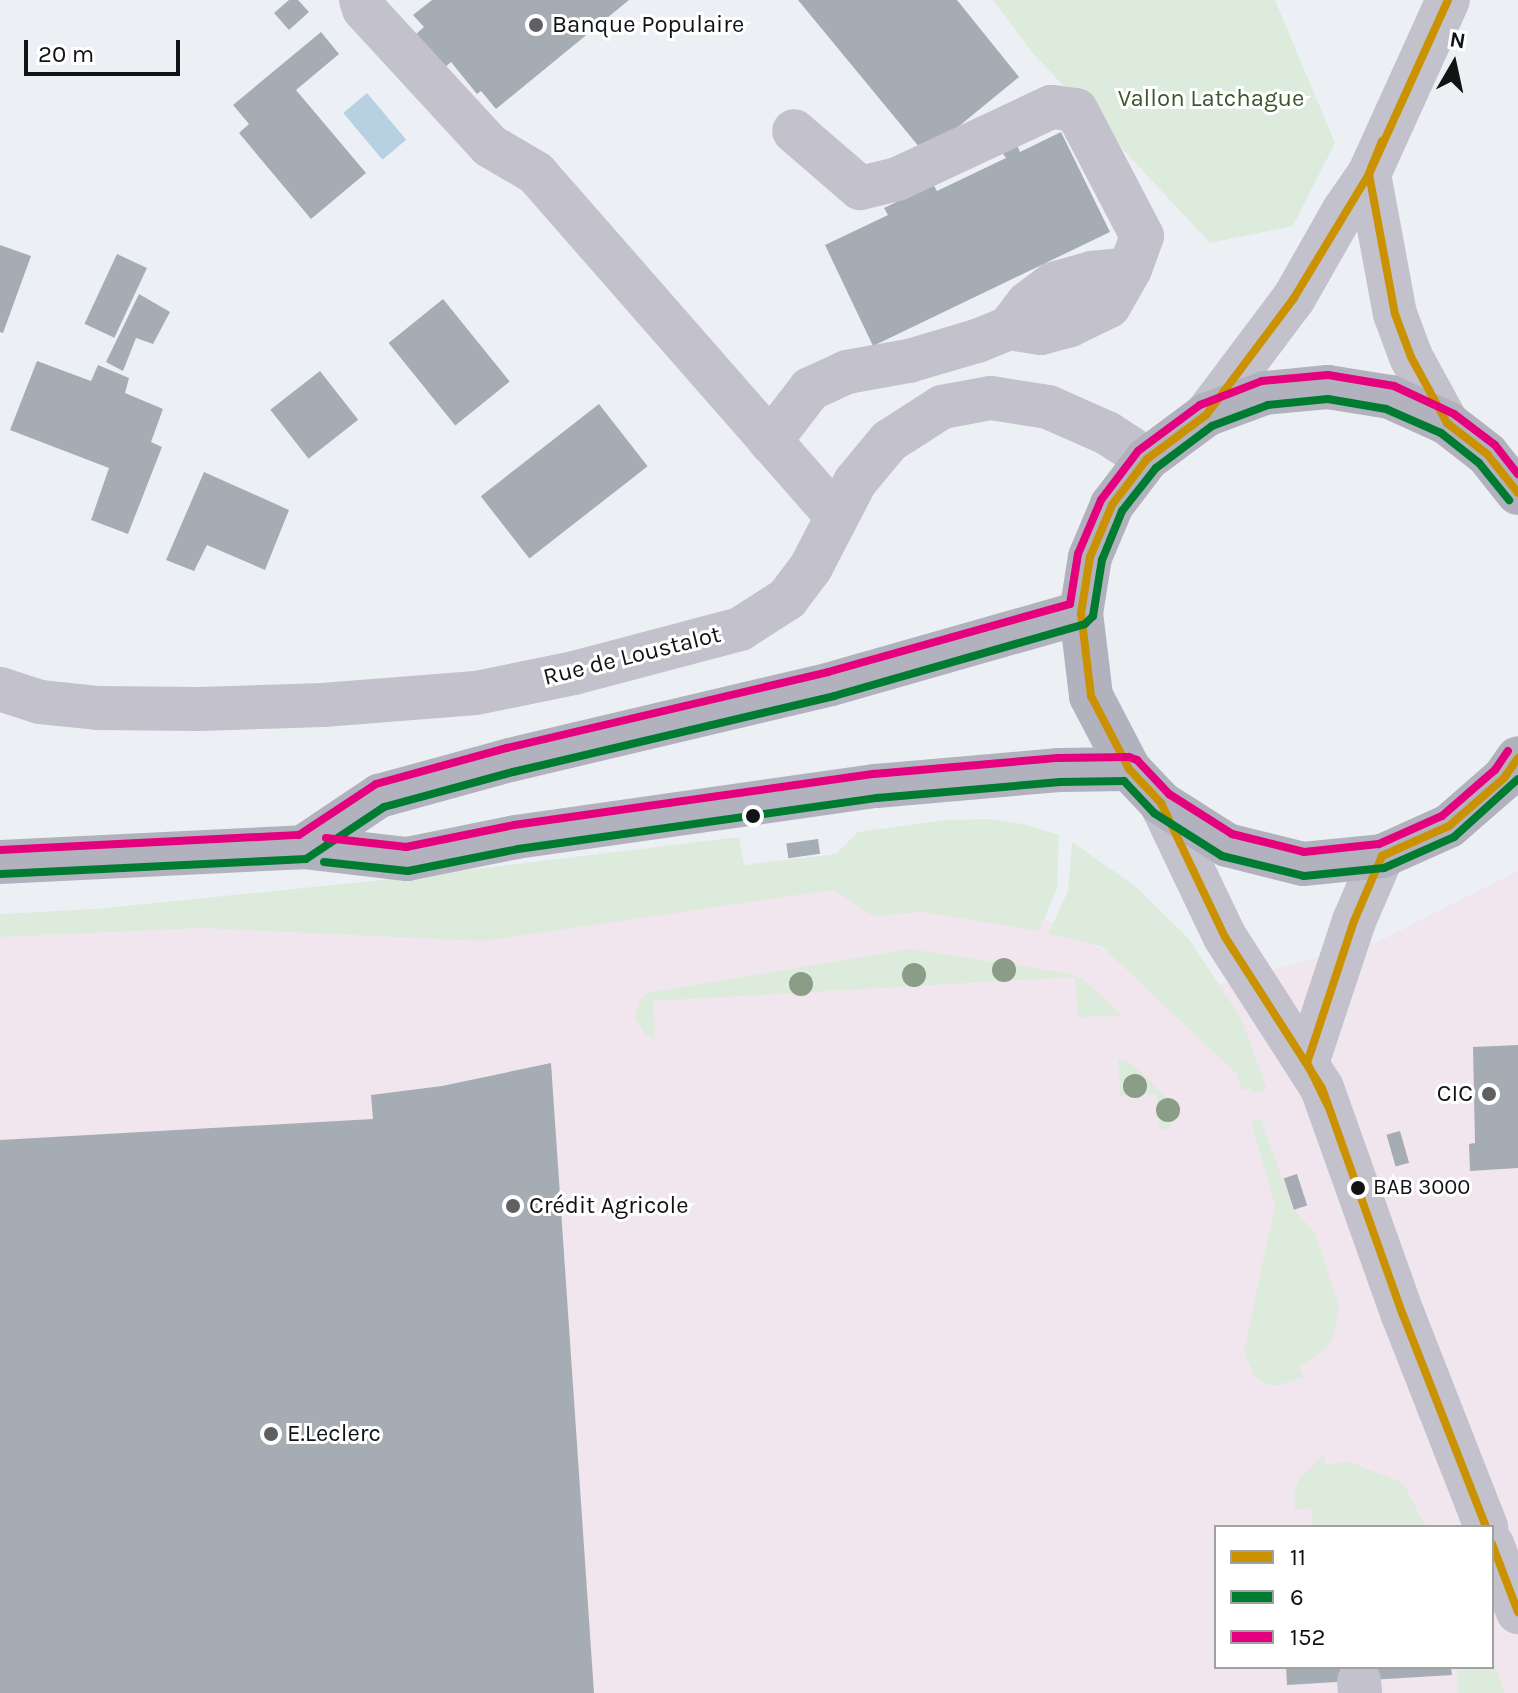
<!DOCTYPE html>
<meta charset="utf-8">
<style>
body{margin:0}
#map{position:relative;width:1518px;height:1693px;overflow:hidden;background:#ecf0f4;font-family:Karla,sans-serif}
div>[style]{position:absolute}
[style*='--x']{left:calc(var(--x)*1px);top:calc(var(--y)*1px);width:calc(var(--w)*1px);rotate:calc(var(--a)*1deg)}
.commercial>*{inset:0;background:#f1e6ee}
.green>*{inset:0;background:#ddebdd}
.water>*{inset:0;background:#b8d1e2;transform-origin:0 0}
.building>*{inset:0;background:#a6acb3;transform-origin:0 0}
.minor>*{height:44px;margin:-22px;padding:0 22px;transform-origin:22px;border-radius:22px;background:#c2c1cc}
.major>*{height:44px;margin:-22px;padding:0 22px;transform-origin:22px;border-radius:22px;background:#b2b2bf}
.bus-1>*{height:8px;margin:-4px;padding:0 4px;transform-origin:4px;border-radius:4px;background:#ca9200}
.bus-2>*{height:8px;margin:-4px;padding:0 4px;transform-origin:4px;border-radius:4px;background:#007c32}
.bus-3>*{height:8px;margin:-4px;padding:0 4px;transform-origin:4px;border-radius:4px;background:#e5007d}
.trees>*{width:24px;height:24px;margin:-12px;border-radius:50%;background:#899d87}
.dots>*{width:22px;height:22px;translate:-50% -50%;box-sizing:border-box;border:4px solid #fff;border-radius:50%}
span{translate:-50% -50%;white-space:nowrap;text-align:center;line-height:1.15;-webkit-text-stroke:6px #fff;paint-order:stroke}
.bus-label{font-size:22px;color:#111315}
.left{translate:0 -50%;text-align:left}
.poi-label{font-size:24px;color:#111315}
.right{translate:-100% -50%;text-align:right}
.park-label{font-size:24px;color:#38592d}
.street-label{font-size:24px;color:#111315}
.legend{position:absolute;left:1214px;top:1525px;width:280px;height:144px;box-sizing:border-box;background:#fff;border:2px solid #a0a1a1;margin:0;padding:10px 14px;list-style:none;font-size:24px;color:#111315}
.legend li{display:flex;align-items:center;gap:16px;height:40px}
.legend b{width:40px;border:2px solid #a0a1a1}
.north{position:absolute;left:1414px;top:24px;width:80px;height:80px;-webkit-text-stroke:6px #fff;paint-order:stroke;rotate:9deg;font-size:22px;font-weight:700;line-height:32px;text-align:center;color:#111315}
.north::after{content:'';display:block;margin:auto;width:28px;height:36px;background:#111315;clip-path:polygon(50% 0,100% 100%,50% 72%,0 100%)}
.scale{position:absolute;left:24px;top:40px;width:156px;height:36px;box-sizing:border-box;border:4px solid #111315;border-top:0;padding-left:10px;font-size:24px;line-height:28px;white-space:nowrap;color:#111315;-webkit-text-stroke:6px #fff;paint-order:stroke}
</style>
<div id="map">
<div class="commercial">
<div style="clip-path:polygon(evenodd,938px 863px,1186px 993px,1377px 942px,1518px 871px,1518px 1693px,0 1693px,0 928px,938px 863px,1216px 1527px,1492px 1527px,1492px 1667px,1216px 1667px,1216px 1527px)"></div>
</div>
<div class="green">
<div style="clip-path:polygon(993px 0,1275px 0,1335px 143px,1293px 226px,1210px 243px,1030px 50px)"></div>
<div style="clip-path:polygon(990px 819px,1023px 824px,1059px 835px,1057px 888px,1039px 931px,922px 912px,874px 916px,832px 890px,484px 941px,202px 928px,0 937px,0 914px,95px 909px,393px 879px,739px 837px,744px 865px,836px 854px,858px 832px,945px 820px)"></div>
<div style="clip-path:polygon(1072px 842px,1135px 886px,1189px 939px,1241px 1018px,1267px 1089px,1253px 1094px,1250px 1088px,1242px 1090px,1236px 1073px,1101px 946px,1048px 934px,1068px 891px)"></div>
<div style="clip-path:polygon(910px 949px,1067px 973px,1084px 980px,1123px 1016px,1078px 1017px,1075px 977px,653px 1001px,655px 1039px,644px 1033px,635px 1018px,638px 1003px,647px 993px)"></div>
<div style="clip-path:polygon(1118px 1059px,1131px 1063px,1177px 1107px,1178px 1116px,1168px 1128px,1159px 1131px,1157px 1094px,1120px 1096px)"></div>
<div style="clip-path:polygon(1261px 1119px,1293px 1209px,1315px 1232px,1339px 1305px,1334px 1335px,1327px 1347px,1299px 1368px,1304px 1377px,1278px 1385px,1268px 1385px,1254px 1376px,1244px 1351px,1275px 1205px,1251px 1122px)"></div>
<div style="clip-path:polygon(1324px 1455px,1326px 1466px,1347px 1461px,1403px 1483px,1426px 1527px,1313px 1527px,1311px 1508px,1295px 1510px,1294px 1489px,1301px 1476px)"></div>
<div style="clip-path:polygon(1492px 1659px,1505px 1693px,1458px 1693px,1457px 1667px,1492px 1667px)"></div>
</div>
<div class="water">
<div style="left:367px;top:93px;width:61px;height:31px;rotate:50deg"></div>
</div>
<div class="building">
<div style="clip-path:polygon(289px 0,298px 0,309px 12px,289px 30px,274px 13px)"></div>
<div style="clip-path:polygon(432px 0,629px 0,496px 109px,481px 91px,477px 94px,451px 62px,444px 68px,416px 34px,424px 27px,413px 15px)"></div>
<div style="clip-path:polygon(798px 0,957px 0,1019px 77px,925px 154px)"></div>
<div style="clip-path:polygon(321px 32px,339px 54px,296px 90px,366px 173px,311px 219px,239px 133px,249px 124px,233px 105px)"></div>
<div style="clip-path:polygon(1061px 132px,1110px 232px,873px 346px,825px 245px,888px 215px,884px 208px,933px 184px,937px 191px,1006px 158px,1002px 152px,1017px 145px,1020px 152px)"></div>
<div style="clip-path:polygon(0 245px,31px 256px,3px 333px,0 332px)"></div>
<div style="left:117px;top:254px;width:33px;height:77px;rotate:25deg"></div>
<div style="clip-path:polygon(139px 294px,170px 312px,153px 344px,136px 338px,123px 371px,106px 362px)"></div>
<div style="left:443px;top:299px;width:106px;height:70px;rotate:51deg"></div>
<div style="clip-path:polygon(37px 361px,91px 381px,98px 365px,129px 378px,125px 393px,163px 409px,151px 442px,162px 447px,128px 534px,91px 520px,109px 468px,10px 430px)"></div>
<div style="left:320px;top:371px;width:62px;height:63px;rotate:52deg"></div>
<div style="left:599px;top:404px;width:79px;height:150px;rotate:52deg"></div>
<div style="clip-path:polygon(204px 472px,289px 510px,265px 570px,207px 545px,194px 571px,166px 560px)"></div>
<div style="left:818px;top:839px;width:15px;height:32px;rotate:82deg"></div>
<div style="clip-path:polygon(1518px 1045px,1518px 1168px,1470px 1171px,1469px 1144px,1475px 1143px,1473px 1047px)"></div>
<div style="clip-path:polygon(551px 1063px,594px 1693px,0 1693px,0 1140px,373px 1119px,371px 1095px,442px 1086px)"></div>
<div style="left:1400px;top:1131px;width:33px;height:14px;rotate:74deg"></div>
<div style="left:1297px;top:1174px;width:33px;height:14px;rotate:72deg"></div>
<div style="clip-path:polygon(1286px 1667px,1451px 1667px,1452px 1675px,1287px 1685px)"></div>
</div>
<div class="minor">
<div style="--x:361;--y:0;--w:9;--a:72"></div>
<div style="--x:364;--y:9;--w:186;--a:47.4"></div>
<div style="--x:490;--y:146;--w:53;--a:30.4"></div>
<div style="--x:536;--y:173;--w:454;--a:48.8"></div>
<div style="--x:1369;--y:174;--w:142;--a:79.5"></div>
<div style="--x:1395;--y:314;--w:46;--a:69.6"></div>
<div style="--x:1411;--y:357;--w:75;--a:61.4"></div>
<div style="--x:1009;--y:328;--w:31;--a:-53"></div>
<div style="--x:1028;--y:303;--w:31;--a:-37"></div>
<div style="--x:1053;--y:284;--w:41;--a:-15.8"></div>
<div style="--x:1092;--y:273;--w:38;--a:-6"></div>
<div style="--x:1206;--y:415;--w:146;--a:-53.1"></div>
<div style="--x:1294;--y:298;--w:101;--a:-60.4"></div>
<div style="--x:1344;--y:210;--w:44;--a:-55.2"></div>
<div style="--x:1369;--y:174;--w:191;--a:-65.6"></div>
<div style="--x:770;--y:441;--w:66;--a:-52.4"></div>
<div style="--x:810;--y:389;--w:41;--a:-24.7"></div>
<div style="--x:847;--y:372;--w:63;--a:-10.1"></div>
<div style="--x:909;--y:361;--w:71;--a:-16.4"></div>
<div style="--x:977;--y:341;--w:35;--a:-22"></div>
<div style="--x:1009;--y:328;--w:32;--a:9"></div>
<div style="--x:1041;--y:333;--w:30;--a:-15"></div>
<div style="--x:1070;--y:325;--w:43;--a:-26"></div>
<div style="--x:1109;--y:306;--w:43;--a:-60.4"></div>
<div style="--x:1130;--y:269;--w:35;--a:-70"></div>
<div style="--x:1142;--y:236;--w:142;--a:-117.6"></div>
<div style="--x:1076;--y:110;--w:25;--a:-173"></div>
<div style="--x:1051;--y:107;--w:170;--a:154.9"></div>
<div style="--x:897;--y:179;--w:38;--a:166"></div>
<div style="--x:860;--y:188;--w:87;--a:-139.2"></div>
<div style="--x:0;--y:689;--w:42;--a:18"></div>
<div style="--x:40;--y:702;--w:57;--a:6"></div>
<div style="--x:97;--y:708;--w:102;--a:0.6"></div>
<div style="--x:199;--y:709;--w:124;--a:-1.8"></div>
<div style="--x:323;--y:705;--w:153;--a:-4.5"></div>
<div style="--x:476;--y:693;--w:100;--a:-11.5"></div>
<div style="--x:574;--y:673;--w:172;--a:-14.8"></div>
<div style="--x:740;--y:629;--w:56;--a:-32.6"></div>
<div style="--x:787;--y:599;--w:40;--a:-53"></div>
<div style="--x:811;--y:567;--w:96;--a:-62.6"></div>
<div style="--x:855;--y:482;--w:53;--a:-50.3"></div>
<div style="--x:889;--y:441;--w:63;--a:-32.7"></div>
<div style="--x:942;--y:407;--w:50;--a:-10.4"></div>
<div style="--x:991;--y:398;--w:58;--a:9"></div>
<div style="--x:1048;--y:407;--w:64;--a:23.8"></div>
<div style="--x:1107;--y:433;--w:48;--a:33"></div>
<div style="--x:1161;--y:803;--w:148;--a:64.5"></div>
<div style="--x:1225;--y:937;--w:179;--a:57.3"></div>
<div style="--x:1322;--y:1088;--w:241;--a:70.4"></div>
<div style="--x:1403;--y:1315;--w:228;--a:68.6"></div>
<div style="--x:1307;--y:1063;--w:150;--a:-71.7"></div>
<div style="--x:1354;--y:921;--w:71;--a:-66.7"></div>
<div style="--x:1492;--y:1544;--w:73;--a:69.1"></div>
<div style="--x:1359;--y:1681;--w:12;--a:85"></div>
</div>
<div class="major">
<div style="--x:1518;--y:493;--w:50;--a:-128.5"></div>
<div style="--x:1487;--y:454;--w:51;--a:-142.2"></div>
<div style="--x:1447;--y:423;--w:63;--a:-155.5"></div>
<div style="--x:1390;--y:397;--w:63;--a:-170.8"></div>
<div style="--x:1328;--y:387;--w:63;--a:174.6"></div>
<div style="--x:1265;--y:393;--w:63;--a:159.6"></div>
<div style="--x:1206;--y:415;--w:74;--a:143.3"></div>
<div style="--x:1147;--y:459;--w:58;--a:127.3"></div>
<div style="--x:1112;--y:505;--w:56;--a:112.9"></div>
<div style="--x:1090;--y:557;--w:57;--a:99.1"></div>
<div style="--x:1081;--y:613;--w:84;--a:83.1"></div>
<div style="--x:1091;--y:696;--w:82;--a:62.5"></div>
<div style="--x:1129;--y:769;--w:47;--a:46.7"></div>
<div style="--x:1161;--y:803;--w:78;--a:32.5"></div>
<div style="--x:1227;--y:845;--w:78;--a:14"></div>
<div style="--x:1303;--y:864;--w:79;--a:-5.8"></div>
<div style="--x:1382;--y:856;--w:73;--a:-24.1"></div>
<div style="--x:1449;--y:826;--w:73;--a:-41.1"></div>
<div style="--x:1504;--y:778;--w:24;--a:-55"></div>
<div style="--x:303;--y:847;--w:92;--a:-33.9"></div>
<div style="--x:379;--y:796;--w:136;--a:-15.4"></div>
<div style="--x:510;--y:760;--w:330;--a:-13.3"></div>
<div style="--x:831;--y:684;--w:260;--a:-15.9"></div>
<div style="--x:0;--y:862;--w:303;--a:-2.8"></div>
<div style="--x:303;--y:847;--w:105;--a:6.6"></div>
<div style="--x:407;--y:859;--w:111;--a:-11.4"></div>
<div style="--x:516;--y:837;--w:364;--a:-8.1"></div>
<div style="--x:876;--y:786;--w:184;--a:-5"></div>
<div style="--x:1059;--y:770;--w:70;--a:-0.8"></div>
</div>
<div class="bus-1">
<div style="--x:1448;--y:0;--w:191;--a:114.4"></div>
<div style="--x:1369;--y:174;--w:145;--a:121.2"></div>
<div style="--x:1294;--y:298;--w:146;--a:126.9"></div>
<div style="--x:1206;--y:415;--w:74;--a:143.3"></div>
<div style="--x:1147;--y:459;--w:58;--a:127.3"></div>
<div style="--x:1112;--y:505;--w:56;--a:112.9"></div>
<div style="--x:1090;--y:557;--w:57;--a:99.1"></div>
<div style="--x:1081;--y:613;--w:84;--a:83.1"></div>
<div style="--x:1091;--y:696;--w:82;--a:62.5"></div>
<div style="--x:1129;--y:769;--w:47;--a:46.7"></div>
<div style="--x:1161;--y:803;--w:148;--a:64.5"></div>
<div style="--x:1225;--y:937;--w:179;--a:57.3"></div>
<div style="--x:1322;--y:1088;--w:241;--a:70.4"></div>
<div style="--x:1403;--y:1315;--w:228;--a:68.6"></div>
<div style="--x:1382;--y:141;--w:35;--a:112"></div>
<div style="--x:1369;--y:174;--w:142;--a:79.5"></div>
<div style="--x:1395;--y:314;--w:46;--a:69.6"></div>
<div style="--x:1411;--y:357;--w:75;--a:61.4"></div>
<div style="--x:1447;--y:423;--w:51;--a:37.8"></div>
<div style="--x:1487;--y:454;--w:50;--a:51.5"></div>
<div style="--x:1328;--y:1106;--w:48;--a:-116"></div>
<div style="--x:1307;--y:1063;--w:150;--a:-71.7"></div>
<div style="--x:1354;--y:921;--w:71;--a:-66.7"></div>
<div style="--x:1382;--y:856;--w:73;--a:-24.1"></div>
<div style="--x:1449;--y:826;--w:73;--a:-41.1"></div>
<div style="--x:1504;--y:778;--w:24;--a:-55"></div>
<div style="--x:1492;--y:1544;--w:73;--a:69.1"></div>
</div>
<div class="bus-2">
<div style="--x:324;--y:862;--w:84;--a:6.1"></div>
<div style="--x:408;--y:871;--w:112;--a:-11.3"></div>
<div style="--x:518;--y:849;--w:363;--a:-8.1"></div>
<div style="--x:877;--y:798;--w:184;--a:-5"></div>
<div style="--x:1060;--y:782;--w:64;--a:-0.9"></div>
<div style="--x:1124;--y:781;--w:44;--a:46.8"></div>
<div style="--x:1154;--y:813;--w:80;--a:32.3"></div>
<div style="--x:1222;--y:856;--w:84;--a:13.7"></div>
<div style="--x:1304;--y:876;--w:80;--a:-5.7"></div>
<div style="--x:1384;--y:868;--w:77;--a:-23.9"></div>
<div style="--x:1454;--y:837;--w:86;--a:-42.2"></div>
<div style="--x:1;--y:874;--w:305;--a:-2.8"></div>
<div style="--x:306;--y:859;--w:94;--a:-33.7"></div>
<div style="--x:384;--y:807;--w:134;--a:-15.2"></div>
<div style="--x:513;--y:772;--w:330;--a:-13.3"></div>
<div style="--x:834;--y:696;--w:261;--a:-16"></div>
<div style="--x:1085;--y:624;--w:11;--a:-45"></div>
<div style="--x:1093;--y:616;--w:57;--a:-80.9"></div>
<div style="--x:1102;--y:560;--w:53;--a:-67.8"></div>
<div style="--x:1122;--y:511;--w:55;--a:-51.7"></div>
<div style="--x:1156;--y:468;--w:70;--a:-36.9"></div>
<div style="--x:1212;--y:426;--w:60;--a:-20.6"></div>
<div style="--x:1268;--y:405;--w:60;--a:-5.7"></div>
<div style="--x:1328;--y:399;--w:59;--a:9.8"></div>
<div style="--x:1386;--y:409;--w:60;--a:23.6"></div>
<div style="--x:1441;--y:433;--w:48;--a:38.3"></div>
<div style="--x:1479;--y:463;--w:48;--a:51"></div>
</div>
<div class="bus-3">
<div style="--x:326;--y:838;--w:81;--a:6.4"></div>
<div style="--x:406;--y:847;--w:110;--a:-11.5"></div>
<div style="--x:514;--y:825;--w:364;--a:-8.1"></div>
<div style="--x:874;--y:774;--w:185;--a:-5"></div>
<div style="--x:1058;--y:758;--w:71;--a:-0.8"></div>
<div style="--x:1129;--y:757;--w:9;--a:21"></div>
<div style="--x:1137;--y:760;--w:47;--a:46.7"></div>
<div style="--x:1169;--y:794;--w:75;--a:32.4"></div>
<div style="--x:1232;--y:834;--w:74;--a:14"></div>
<div style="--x:1304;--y:852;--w:75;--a:-6.1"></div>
<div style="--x:1379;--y:844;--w:69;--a:-24"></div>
<div style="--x:1442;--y:816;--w:70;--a:-41"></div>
<div style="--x:1495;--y:770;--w:23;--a:-56"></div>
<div style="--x:0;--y:850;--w:299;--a:-2.9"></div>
<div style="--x:299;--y:835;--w:92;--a:-33.5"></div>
<div style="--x:376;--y:784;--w:136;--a:-15.4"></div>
<div style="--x:507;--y:748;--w:330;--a:-13.3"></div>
<div style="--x:828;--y:672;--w:251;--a:-15.7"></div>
<div style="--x:1070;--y:604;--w:51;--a:-80.9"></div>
<div style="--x:1078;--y:554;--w:59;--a:-66.9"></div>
<div style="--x:1101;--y:500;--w:61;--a:-52.9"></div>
<div style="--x:1138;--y:451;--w:77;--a:-36.6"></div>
<div style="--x:1200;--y:405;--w:66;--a:-21.2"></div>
<div style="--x:1262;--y:381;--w:66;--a:-5.2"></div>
<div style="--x:1328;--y:375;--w:67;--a:9.5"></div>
<div style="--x:1394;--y:386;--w:66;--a:25"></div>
<div style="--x:1454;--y:414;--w:51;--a:37.1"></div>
<div style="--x:1495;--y:445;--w:37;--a:52"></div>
</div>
<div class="trees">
<div style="left:1004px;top:970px"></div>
<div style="left:914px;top:975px"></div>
<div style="left:801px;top:984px"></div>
<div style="left:1135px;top:1086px"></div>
<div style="left:1168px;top:1110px"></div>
</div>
<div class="dots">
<div style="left:536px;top:25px;background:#5e6063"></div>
<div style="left:753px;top:816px;background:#111315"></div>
<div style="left:1489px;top:1094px;background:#5e6063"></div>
<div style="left:1358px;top:1188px;background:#111315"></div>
<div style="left:513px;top:1206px;background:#5e6063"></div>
<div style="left:271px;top:1434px;background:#5e6063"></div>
</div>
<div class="bus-label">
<span class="left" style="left:1373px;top:1188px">BAB 3000</span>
</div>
<div class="poi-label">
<span class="left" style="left:552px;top:25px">Banque Populaire</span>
<span class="right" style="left:1473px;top:1094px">CIC</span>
<span class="left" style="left:529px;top:1206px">Crédit Agricole</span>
<span class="left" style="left:287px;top:1434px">E.Leclerc</span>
</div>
<div class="park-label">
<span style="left:1211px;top:99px">Vallon Latchague</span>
</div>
<div class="street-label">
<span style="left:632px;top:656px;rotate:-14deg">Rue de Loustalot</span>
</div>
<ul class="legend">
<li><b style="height:10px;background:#ca9200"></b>11</li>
<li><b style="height:10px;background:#007c32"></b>6</li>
<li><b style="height:10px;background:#e5007d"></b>152</li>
</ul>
<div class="north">N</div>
<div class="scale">20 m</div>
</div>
